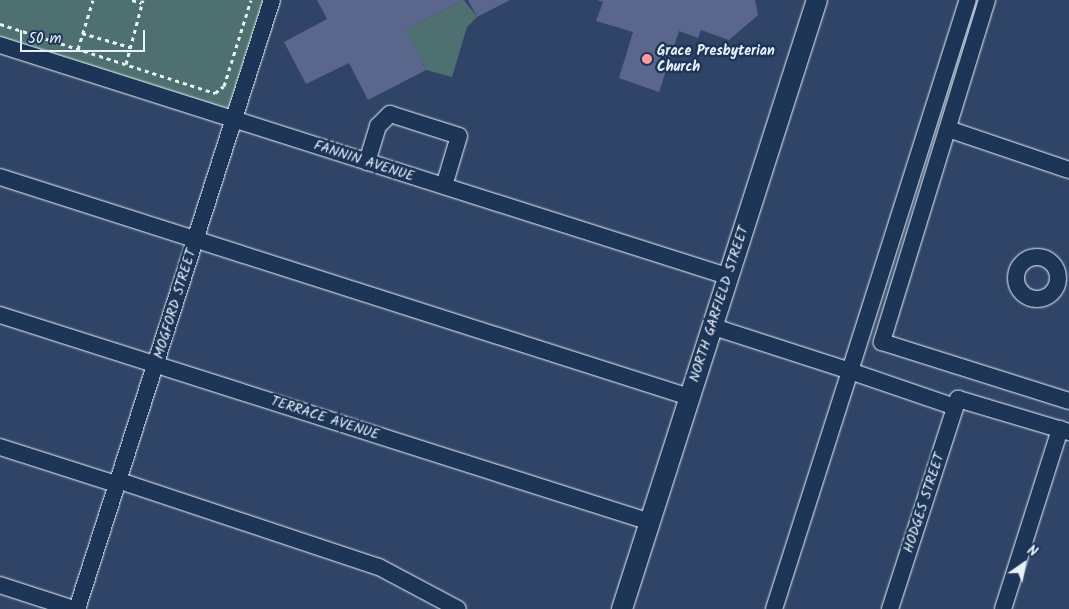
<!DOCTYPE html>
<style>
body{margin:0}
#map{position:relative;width:1069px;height:609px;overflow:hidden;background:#304467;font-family:Kalam,sans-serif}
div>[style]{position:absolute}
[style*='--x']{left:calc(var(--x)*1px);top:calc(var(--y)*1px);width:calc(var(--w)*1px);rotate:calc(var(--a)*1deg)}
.green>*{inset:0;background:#4f7071}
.building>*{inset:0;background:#5b668d}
.path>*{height:3px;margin-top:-1.5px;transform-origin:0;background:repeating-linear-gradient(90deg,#e8f1f8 0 4px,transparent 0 8px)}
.roads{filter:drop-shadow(0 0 1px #e8f1f8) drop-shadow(0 0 1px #e8f1f8)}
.minor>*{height:16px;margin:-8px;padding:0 8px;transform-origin:8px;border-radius:8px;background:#1d3557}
.minor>.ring{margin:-8px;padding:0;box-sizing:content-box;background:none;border:16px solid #1d3557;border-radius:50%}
.major>*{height:20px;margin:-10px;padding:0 10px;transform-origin:10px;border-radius:10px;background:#1d3557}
.dots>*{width:14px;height:14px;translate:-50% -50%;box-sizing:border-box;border:2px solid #1d3557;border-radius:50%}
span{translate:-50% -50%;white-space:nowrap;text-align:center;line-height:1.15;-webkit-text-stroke:5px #1d3557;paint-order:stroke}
.poi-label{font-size:14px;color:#e8f1f8;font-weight:700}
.left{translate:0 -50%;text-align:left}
.street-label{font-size:14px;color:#e8f1f8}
.north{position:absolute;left:999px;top:539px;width:50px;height:50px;-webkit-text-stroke:4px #1d3557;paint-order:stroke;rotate:33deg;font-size:14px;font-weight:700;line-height:20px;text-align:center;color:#e8f1f8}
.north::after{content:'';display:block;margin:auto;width:18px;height:22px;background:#e8f1f8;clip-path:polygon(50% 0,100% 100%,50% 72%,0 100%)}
.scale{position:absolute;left:20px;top:30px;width:125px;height:22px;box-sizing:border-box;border:2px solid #e8f1f8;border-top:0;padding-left:6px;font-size:15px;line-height:18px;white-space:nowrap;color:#e8f1f8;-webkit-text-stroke:4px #1d3557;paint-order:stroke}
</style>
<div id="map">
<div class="green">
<div style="clip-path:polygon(0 0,272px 0,233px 120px,0 45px)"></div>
<div style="clip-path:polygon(464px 0,477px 17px,467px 27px,452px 77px,426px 70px,406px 30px)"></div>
</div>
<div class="building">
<div style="clip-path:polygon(317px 0,464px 0,406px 30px,426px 70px,368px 100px,349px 63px,306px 84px,284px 42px,327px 19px)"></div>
<div style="clip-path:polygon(468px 0,510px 0,477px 17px)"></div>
<div style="clip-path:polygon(597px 0,755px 0,758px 15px,729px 40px,701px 30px,698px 38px,679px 31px,659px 92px,619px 78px,633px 32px,596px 21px,603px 2px)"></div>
</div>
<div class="path">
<div style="--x:132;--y:0;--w:10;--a:17"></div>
<div style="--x:0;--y:24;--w:226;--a:17.8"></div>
<div style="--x:215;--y:93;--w:11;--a:-38"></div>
<div style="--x:224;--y:86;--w:90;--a:-72.6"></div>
<div style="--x:82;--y:33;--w:50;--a:16.3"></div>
<div style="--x:78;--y:49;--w:51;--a:-73"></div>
<div style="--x:126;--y:64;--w:66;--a:-75.1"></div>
</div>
<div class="roads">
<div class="minor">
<div style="--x:987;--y:0;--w:358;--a:107.1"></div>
<div style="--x:882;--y:342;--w:196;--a:17.5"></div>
<div style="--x:0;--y:45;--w:763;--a:17.63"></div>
<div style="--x:948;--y:129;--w:128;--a:18.7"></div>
<div style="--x:367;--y:162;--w:38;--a:-73"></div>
<div style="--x:378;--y:126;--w:17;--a:-45"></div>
<div style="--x:390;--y:114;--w:72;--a:17.7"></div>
<div style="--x:459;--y:136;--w:52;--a:106.7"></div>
<div style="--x:0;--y:177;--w:723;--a:17.71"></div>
<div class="ring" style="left:1016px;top:257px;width:26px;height:26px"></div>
<div style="--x:0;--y:315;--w:682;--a:17.66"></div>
<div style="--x:711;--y:326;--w:146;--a:17.9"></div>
<div style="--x:850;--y:371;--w:250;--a:107.7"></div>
<div style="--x:955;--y:407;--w:111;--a:-161.1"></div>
<div style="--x:850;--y:371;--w:389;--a:-72.4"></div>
<div style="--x:0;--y:447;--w:122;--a:17.7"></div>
<div style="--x:117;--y:480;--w:276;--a:18.4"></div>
<div style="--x:379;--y:567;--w:89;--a:28"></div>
<div style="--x:0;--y:585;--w:78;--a:18"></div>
<div style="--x:77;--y:609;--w:639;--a:-72.25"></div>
<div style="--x:890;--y:609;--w:221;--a:-72.1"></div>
<div style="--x:958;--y:399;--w:116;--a:16.6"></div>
<div style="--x:1003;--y:609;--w:189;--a:-72.4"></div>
</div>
<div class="major">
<div style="--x:622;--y:609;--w:639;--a:-72.25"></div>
</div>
</div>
<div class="dots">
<div style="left:647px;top:59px;background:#ff9aa2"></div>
</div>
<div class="poi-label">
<span class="left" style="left:657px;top:59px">Grace Presbyterian<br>Church</span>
</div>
<div class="street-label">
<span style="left:364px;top:161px;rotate:18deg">FANNIN AVENUE</span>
<span style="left:175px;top:304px;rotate:-73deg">MOGFORD STREET</span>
<span style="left:719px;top:304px;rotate:-72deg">NORTH GARFIELD STREET</span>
<span style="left:325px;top:418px;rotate:18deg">TERRACE AVENUE</span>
<span style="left:924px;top:503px;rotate:-72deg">HODGES STREET</span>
</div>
<div class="north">N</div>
<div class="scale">50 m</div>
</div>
